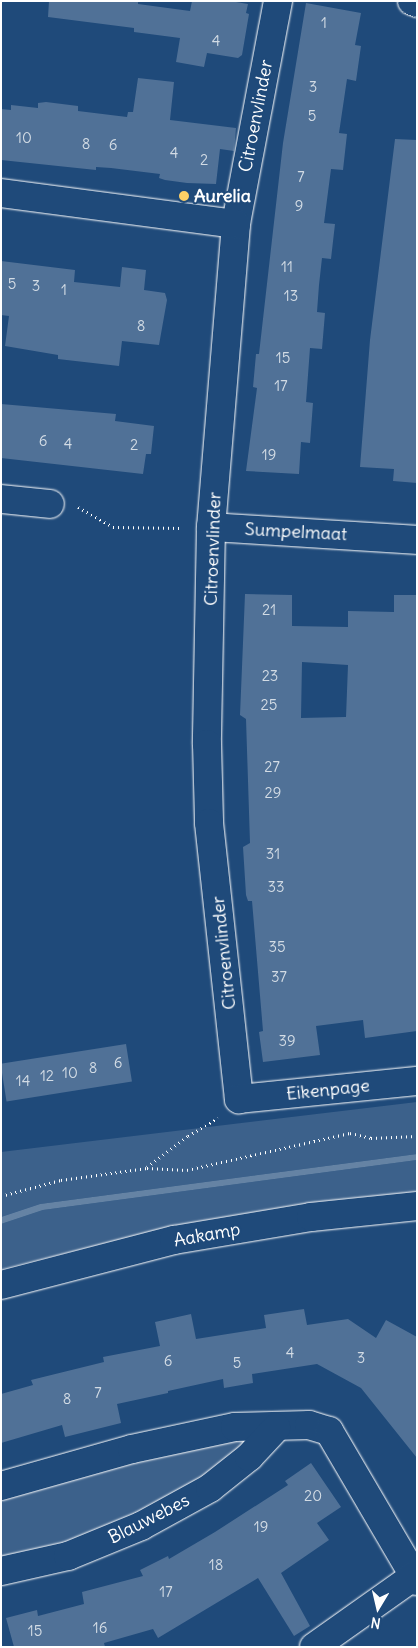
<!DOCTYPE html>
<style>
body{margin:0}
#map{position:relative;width:418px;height:1648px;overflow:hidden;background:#1f4a7a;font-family:Delius,sans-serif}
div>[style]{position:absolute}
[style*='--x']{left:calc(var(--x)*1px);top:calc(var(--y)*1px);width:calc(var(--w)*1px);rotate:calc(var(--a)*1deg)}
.green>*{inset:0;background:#3c618b}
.water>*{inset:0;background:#6583a4}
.building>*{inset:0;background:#507197;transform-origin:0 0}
.path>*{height:3px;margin-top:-1.5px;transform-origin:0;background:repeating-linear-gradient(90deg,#fff 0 1px,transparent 0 5px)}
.roads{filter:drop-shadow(0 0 1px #fff) drop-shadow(0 0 1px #fff)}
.minor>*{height:28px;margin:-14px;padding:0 14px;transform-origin:14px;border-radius:14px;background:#1f4a7a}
.dots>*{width:14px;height:14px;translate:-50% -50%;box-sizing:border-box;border:2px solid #1f4a7a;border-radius:50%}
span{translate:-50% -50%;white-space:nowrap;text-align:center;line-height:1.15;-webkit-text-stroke:4px #1f4a7a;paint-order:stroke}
.number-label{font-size:15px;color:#d3dce5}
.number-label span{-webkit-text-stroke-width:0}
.street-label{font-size:18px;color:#fff}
.poi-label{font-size:18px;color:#fff;font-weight:700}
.left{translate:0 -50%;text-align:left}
.frame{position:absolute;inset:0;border:2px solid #fff;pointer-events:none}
.north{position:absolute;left:353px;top:1583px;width:50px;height:50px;-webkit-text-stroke:4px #1f4a7a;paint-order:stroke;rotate:189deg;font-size:14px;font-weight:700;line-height:20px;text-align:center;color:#fff}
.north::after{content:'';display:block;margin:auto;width:18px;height:22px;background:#fff;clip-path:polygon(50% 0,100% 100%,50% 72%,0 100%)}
</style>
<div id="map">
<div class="green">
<div style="clip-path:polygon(417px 1102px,417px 1154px,40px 1204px,1px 1217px,1px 1152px)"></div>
<div style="clip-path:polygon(417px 1160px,417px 1194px,276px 1210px,127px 1238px,1px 1269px,1px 1224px,43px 1210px)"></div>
<div style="clip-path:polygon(245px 1437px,247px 1443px,203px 1482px,120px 1528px,1px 1560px,1px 1494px,52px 1479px)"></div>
</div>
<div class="water">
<div style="clip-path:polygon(417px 1154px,417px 1160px,43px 1210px,1px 1224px,1px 1217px,40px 1204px)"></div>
</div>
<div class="building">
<div style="clip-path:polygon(49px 1px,138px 1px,138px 4px,190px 11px,192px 1px,230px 1px,248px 4px,246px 13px,249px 14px,242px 55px,238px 58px,207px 53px,204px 67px,176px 62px,180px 38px,134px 32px,134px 28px,48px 17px)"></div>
<div style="clip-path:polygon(306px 3px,361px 13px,355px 45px,361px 46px,356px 81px,347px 79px,339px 133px,347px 134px,343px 170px,331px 169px,324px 223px,335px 224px,331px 259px,322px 258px,319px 285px,317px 312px,325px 313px,322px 349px,310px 348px,306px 402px,313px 403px,310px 443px,301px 442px,299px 474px,246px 471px,257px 388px,253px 387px,256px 354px,259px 354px,283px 143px)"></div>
<div style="clip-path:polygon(138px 78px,174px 82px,170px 120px,236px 128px,234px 151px,220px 149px,216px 184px,187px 183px,165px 180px,159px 178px,160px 174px,111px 168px,96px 167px,96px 170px,1px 160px,1px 109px,11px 110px,11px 105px,38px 108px,38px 103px,46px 102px,78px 106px,78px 111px,127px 117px,128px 112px,133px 112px)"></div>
<div style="clip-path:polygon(395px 139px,417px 140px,417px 483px,393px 481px,394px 469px,360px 467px,370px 340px)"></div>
<div style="clip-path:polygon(1px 261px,75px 270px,74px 282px,120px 287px,122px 267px,146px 270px,144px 290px,165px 293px,167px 300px,159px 345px,122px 341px,119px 366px,58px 359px,58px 355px,5px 346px,9px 316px,1px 315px)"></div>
<div style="clip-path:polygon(1px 404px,116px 414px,115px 421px,154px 426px,151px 454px,146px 454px,143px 474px,1px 458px)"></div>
<div style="clip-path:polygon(evenodd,245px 594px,292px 595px,292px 626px,348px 627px,348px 611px,394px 612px,394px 595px,417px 595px,417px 1031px,365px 1038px,363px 1020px,316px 1026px,320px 1055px,263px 1062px,259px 1032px,263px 1031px,252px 901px,248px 901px,246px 895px,243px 847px,250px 843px,246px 719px,240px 715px,245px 594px,302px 662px,348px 665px,346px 717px,301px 718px,302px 662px)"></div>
<div style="left:126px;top:1044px;width:38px;height:127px;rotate:81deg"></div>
<div style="clip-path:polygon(304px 1309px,307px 1325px,348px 1319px,376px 1338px,386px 1320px,417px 1337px,417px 1458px,361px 1388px,317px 1364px,252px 1374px,253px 1383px,224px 1388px,223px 1379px,168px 1391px,168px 1393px,117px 1404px,121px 1423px,65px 1437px,62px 1425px,1px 1443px,1px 1394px,33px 1385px,31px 1380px,104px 1362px,103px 1357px,160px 1346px,155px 1322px,191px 1314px,196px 1339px,266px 1328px,264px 1315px)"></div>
<div style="clip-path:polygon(311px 1463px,341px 1507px,317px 1523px,329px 1540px,281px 1573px,310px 1626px,294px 1636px,258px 1578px,158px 1638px,153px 1629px,104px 1643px,105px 1647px,14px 1647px,6px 1618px,37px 1610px,38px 1616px,84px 1604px,82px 1592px,143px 1576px,140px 1570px,168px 1556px,169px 1559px,215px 1532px,288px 1485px,285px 1481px)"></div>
</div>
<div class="path">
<div style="--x:78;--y:507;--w:40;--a:29.7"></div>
<div style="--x:113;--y:527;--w:70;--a:0.8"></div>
<div style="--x:147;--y:1167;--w:51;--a:-37.1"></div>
<div style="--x:188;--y:1136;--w:35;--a:-31"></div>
<div style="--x:1;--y:1196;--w:62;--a:-14.9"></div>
<div style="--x:61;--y:1180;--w:87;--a:-7.9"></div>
<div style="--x:147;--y:1168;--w:40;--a:2.9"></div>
<div style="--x:187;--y:1170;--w:167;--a:-12.8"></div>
<div style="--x:350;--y:1133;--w:22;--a:13"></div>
<div style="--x:371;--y:1138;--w:46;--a:-2.5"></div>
</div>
<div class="roads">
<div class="minor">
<div style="--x:278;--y:1;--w:227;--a:100.7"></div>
<div style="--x:236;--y:224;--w:304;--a:94.7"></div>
<div style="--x:211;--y:527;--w:217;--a:91.1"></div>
<div style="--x:207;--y:744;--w:79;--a:88.5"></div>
<div style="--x:209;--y:823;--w:278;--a:83.8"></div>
<div style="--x:239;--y:1099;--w:179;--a:-5.8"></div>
<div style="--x:412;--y:1;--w:5;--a:22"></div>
<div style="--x:1;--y:193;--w:237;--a:7.5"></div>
<div style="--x:1;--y:499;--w:49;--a:5.8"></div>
<div style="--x:211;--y:527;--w:206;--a:3.6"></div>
<div style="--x:1;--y:1285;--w:179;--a:-14.6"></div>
<div style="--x:174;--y:1240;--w:139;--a:-9.5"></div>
<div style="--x:311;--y:1217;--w:107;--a:-5.9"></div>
<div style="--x:1;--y:1486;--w:136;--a:-15.8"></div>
<div style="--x:132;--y:1449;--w:105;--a:-12.1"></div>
<div style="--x:235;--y:1427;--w:74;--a:-1.5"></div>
<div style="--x:309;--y:1425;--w:21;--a:17"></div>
<div style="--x:329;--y:1431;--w:174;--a:59.6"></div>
<div style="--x:1;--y:1571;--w:69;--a:-12.6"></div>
<div style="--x:68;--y:1556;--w:79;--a:-22.3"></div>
<div style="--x:141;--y:1526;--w:79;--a:-28.8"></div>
<div style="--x:210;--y:1488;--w:50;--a:-38.5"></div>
<div style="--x:249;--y:1457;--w:40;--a:-47"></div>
<div style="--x:314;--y:1647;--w:126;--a:-35.3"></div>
</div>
</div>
<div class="dots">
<div style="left:184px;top:196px;background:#ffd166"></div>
</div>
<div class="number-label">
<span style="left:324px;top:23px">1</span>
<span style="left:216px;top:41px">4</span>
<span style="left:313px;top:87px">3</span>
<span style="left:312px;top:116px">5</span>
<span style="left:24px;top:138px">10</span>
<span style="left:86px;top:144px">8</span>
<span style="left:113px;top:145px">6</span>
<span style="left:174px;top:153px">4</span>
<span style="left:204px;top:160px">2</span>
<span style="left:301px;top:177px">7</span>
<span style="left:299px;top:206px">9</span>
<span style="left:287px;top:267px">11</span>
<span style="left:12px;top:284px">5</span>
<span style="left:36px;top:286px">3</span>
<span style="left:64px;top:290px">1</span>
<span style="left:291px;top:296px">13</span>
<span style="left:141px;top:326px">8</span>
<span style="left:283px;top:358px">15</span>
<span style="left:281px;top:386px">17</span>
<span style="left:43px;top:441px">6</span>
<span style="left:68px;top:444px">4</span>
<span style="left:134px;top:445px">2</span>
<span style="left:269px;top:455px">19</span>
<span style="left:269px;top:610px">21</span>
<span style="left:270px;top:676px">23</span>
<span style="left:269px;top:705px">25</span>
<span style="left:272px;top:767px">27</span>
<span style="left:273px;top:793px">29</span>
<span style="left:273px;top:854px">31</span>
<span style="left:276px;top:887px">33</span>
<span style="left:277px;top:947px">35</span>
<span style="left:279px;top:977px">37</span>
<span style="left:287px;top:1041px">39</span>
<span style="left:118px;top:1063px">6</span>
<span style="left:93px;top:1068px">8</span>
<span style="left:70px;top:1073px">10</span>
<span style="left:47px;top:1076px">12</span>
<span style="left:23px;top:1081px">14</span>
<span style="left:290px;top:1353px">4</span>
<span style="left:361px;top:1358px">3</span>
<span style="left:168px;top:1361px">6</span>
<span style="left:237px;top:1363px">5</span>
<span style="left:98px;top:1393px">7</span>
<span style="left:67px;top:1399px">8</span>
<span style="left:313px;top:1496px">20</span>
<span style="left:261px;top:1527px">19</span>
<span style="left:216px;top:1565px">18</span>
<span style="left:166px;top:1592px">17</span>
<span style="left:100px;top:1628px">16</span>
<span style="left:35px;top:1631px">15</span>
</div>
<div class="street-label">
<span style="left:256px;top:116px;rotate:-79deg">Citroenvlinder</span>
<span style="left:296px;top:532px;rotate:3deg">Sumpelmaat</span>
<span style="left:213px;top:549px;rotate:-88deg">Citroenvlinder</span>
<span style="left:224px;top:953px;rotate:-96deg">Citroenvlinder</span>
<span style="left:328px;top:1090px;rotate:-6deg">Eikenpage</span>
<span style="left:207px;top:1235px;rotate:-10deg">Aakamp</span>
<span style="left:149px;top:1519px;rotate:-27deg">Blauwebes</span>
</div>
<div class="poi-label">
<span class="left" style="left:194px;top:196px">Aurelia</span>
</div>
<div class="frame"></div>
<div class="north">N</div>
</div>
